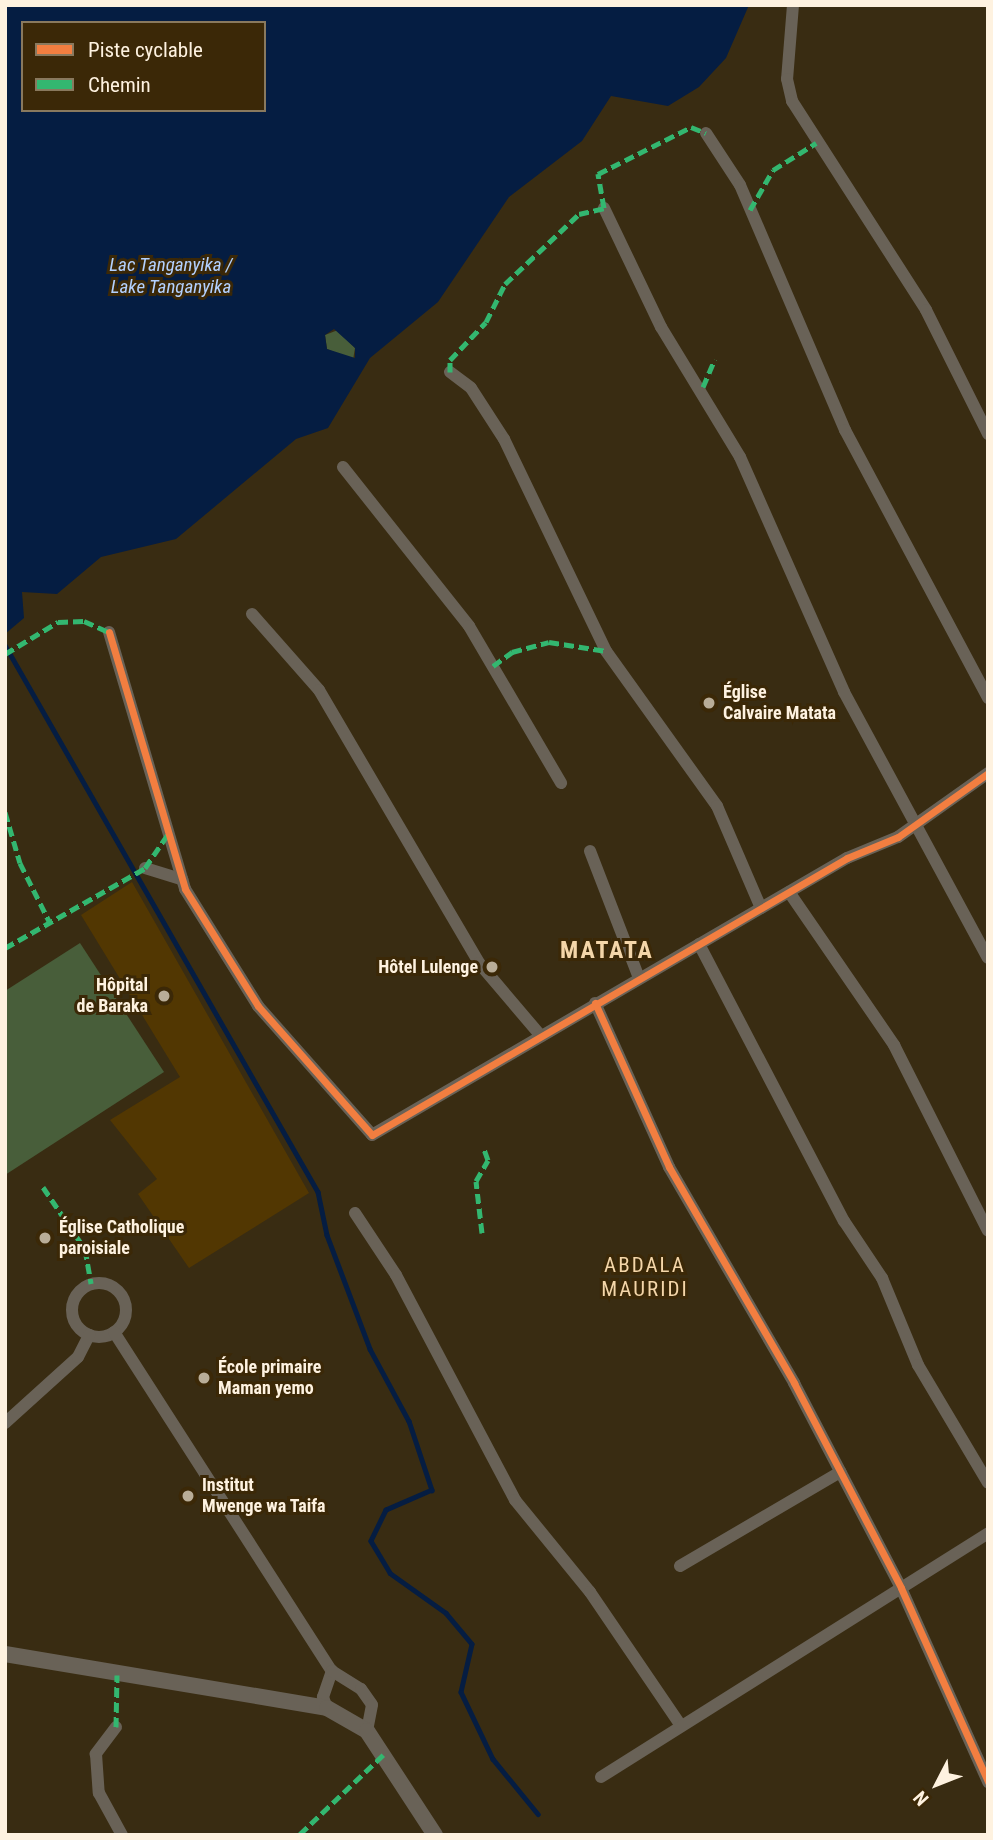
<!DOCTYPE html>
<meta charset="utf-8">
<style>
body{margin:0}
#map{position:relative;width:993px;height:1840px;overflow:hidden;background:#392c12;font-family:"Roboto Condensed",sans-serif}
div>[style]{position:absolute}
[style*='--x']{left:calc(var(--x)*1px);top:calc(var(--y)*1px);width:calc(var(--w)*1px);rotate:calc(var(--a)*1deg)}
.built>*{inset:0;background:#523702}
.green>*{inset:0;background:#485e3a}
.water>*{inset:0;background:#051d42}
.stream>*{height:4.5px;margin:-2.25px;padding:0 2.25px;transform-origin:2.25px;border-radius:2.25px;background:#051d42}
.minor>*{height:12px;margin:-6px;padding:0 6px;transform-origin:6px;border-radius:6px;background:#696257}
.minor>.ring{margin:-6px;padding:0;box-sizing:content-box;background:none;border:12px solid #696257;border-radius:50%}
.tertiary>*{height:16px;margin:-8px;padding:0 8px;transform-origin:8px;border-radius:8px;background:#696257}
.quiet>*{height:5px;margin-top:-2.5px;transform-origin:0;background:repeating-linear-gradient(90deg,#33b770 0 10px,transparent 0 15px)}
.cycleway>*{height:7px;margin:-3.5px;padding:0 3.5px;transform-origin:3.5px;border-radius:3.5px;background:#f27e40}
.dots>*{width:19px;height:19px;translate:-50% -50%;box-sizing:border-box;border:4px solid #3b2807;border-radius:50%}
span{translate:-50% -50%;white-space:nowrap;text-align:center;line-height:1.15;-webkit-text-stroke:6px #3b2807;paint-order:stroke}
.poi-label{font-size:18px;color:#fef2e0;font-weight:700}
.left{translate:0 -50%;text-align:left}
.right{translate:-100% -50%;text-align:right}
.water-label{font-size:19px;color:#b3d1ff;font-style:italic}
.quarter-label{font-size:21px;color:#f4d6a9;letter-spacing:2px}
.district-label{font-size:24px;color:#f4d6a9;font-weight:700;letter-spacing:2px}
.frame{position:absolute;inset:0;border:7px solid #fef2e0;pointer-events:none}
.legend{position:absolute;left:21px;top:21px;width:245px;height:91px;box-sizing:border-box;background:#3b2807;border:2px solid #89795e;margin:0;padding:9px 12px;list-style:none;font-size:21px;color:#fef2e0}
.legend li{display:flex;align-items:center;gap:14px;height:35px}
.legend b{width:35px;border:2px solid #89795e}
.north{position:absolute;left:902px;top:1749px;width:70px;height:70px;-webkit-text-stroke:5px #3b2807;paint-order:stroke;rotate:228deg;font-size:19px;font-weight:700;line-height:28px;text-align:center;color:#fef2e0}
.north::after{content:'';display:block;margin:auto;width:24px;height:32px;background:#fef2e0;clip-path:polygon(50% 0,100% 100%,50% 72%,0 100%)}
</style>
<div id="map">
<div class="built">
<div style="clip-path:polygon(132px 882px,309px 1193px,189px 1268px,138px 1194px,157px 1179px,110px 1120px,180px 1077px,81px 915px)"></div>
</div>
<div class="green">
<div style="clip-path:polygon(338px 330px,355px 348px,353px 360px,327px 349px,325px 335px)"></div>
<div style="clip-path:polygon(80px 943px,164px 1072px,5px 1175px,5px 991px)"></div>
</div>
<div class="water">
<div style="clip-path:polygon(evenodd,5px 5px,749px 5px,726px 58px,699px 87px,668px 106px,611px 96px,582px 141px,509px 197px,438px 302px,370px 358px,328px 428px,296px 439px,176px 539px,101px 557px,57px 594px,22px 592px,24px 618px,5px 634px,5px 5px,23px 23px,264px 23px,264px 110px,23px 110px,23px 23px,5px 5px,334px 329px,355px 348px,355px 358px,327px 349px,325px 335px,334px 329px)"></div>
</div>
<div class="stream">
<div style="--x:5;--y:645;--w:630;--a:60.22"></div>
<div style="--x:318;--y:1192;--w:44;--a:78.2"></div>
<div style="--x:327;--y:1235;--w:122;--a:69.3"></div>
<div style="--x:370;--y:1349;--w:82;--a:61.6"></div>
<div style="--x:409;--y:1421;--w:73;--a:71.6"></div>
<div style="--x:432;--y:1490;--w:50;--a:156.5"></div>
<div style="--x:386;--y:1510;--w:34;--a:116"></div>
<div style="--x:371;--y:1541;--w:37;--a:59"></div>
<div style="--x:390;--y:1573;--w:69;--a:35.5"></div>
<div style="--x:446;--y:1613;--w:40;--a:50"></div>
<div style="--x:472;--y:1644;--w:49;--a:102.9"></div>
<div style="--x:461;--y:1692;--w:74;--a:64.5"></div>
<div style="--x:493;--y:1759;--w:71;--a:50.7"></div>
</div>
<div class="minor">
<div style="--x:793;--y:5;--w:74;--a:94.6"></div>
<div style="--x:787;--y:79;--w:23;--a:77"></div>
<div style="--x:792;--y:101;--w:248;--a:57.3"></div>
<div style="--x:926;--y:310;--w:139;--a:63.4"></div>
<div style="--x:706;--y:133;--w:62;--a:56.8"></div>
<div style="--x:740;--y:185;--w:267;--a:66.8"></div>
<div style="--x:845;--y:430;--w:304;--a:61.9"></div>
<div style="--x:604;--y:208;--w:132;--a:64.4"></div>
<div style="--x:661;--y:327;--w:152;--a:58.7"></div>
<div style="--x:740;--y:457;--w:257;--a:66.1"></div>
<div style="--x:844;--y:692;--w:302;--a:61.6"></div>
<div style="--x:450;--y:372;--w:26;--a:37"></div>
<div style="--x:471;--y:388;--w:61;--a:57.1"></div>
<div style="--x:504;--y:439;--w:235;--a:64.3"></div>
<div style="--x:606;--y:651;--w:191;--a:54.4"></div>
<div style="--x:717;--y:806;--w:111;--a:66.7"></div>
<div style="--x:343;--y:467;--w:203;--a:51.6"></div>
<div style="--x:469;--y:626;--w:182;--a:59.6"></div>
<div style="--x:252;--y:614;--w:101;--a:48.6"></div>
<div style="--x:319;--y:690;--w:316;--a:59.6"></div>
<div style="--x:479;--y:963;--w:96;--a:49.7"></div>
<div style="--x:109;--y:632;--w:268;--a:73.5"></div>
<div style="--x:185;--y:889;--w:138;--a:58"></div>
<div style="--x:258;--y:1006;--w:172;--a:48.5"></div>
<div style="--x:372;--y:1135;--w:550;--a:-30.25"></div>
<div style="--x:847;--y:858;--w:55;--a:-22.4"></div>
<div style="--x:898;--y:837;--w:110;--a:-35.4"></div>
<div style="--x:590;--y:851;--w:136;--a:68.9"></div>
<div style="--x:145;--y:868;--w:39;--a:17"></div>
<div style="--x:789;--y:892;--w:186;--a:55.5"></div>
<div style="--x:894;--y:1045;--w:208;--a:63.2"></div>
<div style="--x:699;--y:944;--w:313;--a:62.4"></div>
<div style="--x:844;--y:1221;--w:69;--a:56.3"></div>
<div style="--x:882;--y:1278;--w:94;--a:67.5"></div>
<div style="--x:918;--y:1365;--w:137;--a:59.3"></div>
<div style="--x:595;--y:1003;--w:180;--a:65.7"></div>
<div style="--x:669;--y:1167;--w:250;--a:59.9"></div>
<div style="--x:794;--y:1383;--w:231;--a:62.4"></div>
<div style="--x:901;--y:1588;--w:213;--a:65.8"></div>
<div style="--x:355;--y:1213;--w:74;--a:56.5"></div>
<div style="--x:396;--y:1275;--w:255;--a:62.1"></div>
<div style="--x:515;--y:1500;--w:119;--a:50.8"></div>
<div style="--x:590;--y:1592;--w:162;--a:55.8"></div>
<div class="ring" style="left:72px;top:1283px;width:42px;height:42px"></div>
<div style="--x:114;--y:1332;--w:403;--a:57.3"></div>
<div style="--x:5;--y:1423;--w:98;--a:-42.1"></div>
<div style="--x:78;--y:1357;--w:25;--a:-63"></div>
<div style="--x:680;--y:1566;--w:186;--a:-30.4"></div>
<div style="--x:327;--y:1708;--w:12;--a:-110"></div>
<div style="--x:323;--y:1697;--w:28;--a:-71"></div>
<div style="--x:332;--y:1671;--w:34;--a:32"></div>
<div style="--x:361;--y:1689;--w:19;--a:55"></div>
<div style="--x:372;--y:1705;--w:26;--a:101"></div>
<div style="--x:116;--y:1727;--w:34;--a:127"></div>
<div style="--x:96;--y:1754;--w:39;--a:86"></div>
<div style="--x:99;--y:1793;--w:48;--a:61.3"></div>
<div style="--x:601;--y:1777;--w:457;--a:-32.2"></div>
</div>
<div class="tertiary">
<div style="--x:5;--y:1654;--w:326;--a:9.5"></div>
<div style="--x:327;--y:1708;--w:46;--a:29.9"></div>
<div style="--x:367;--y:1731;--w:124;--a:56.8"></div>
</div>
<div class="quiet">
<div style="--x:750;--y:210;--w:46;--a:-60.1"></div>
<div style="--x:773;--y:170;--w:51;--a:-32.1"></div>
<div style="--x:450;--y:372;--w:12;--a:-90"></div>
<div style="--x:450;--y:360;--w:52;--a:-46.5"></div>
<div style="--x:486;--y:322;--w:42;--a:-63.4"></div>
<div style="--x:505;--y:284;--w:102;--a:-43.4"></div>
<div style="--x:579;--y:214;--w:26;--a:-13"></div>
<div style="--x:604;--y:208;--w:35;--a:-100"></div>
<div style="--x:598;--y:174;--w:104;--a:-26.8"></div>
<div style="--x:691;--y:127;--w:16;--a:22"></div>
<div style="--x:703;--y:387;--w:30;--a:-67"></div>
<div style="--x:5;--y:654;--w:62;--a:-31.1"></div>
<div style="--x:58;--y:622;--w:26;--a:-2"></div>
<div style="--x:84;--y:621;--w:27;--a:24"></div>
<div style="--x:493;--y:666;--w:24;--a:-36"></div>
<div style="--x:512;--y:652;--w:38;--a:-15"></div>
<div style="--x:549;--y:642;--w:58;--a:9"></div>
<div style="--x:5;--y:812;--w:53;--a:73.6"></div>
<div style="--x:20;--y:863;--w:65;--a:63.4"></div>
<div style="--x:5;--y:948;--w:161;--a:-29.7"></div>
<div style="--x:145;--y:868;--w:41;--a:-55.9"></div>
<div style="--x:43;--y:1187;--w:75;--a:55.9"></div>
<div style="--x:85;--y:1249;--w:35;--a:80"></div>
<div style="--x:482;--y:1233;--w:52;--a:-96.6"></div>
<div style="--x:476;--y:1181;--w:24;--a:-60"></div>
<div style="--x:488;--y:1160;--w:12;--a:-110"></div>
<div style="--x:116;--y:1727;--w:52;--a:-88.9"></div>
<div style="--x:300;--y:1834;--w:115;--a:-43.6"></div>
</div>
<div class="cycleway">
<div style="--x:109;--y:632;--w:268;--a:73.5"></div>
<div style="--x:185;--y:889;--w:138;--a:58"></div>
<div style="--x:258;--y:1006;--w:172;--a:48.5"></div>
<div style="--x:372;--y:1135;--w:550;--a:-30.25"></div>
<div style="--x:847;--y:858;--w:55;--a:-22.4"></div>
<div style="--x:898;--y:837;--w:110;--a:-35.4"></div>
<div style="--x:595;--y:1003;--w:180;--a:65.7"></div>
<div style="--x:669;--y:1167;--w:250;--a:59.9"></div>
<div style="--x:794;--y:1383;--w:231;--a:62.4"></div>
<div style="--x:901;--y:1588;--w:213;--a:65.8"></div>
</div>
<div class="dots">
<div style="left:709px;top:703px;background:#b9ad98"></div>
<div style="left:492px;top:967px;background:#b9ad98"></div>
<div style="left:164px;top:996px;background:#b9ad98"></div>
<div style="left:45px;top:1238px;background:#b9ad98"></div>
<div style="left:204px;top:1378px;background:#b9ad98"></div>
<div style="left:188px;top:1496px;background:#b9ad98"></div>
</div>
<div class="poi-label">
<span class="left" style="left:723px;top:703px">Église<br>Calvaire Matata</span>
<span class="right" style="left:478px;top:967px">Hôtel Lulenge</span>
<span class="right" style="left:148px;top:996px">Hôpital<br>de Baraka</span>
<span class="left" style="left:59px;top:1238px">Église Catholique<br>paroisiale</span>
<span class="left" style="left:218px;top:1378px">École primaire<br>Maman yemo</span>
<span class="left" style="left:202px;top:1496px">Institut<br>Mwenge wa Taifa</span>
</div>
<div class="water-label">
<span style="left:171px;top:276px">Lac Tanganyika /<br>Lake Tanganyika</span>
</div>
<div class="quarter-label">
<span style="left:645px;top:1277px">ABDALA<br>MAURIDI</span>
</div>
<div class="district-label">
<span style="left:607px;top:951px">MATATA</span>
</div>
<div class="frame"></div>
<ul class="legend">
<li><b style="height:9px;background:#f27e40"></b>Piste cyclable</li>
<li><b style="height:9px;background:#33b770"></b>Chemin</li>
</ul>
<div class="north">N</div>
</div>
